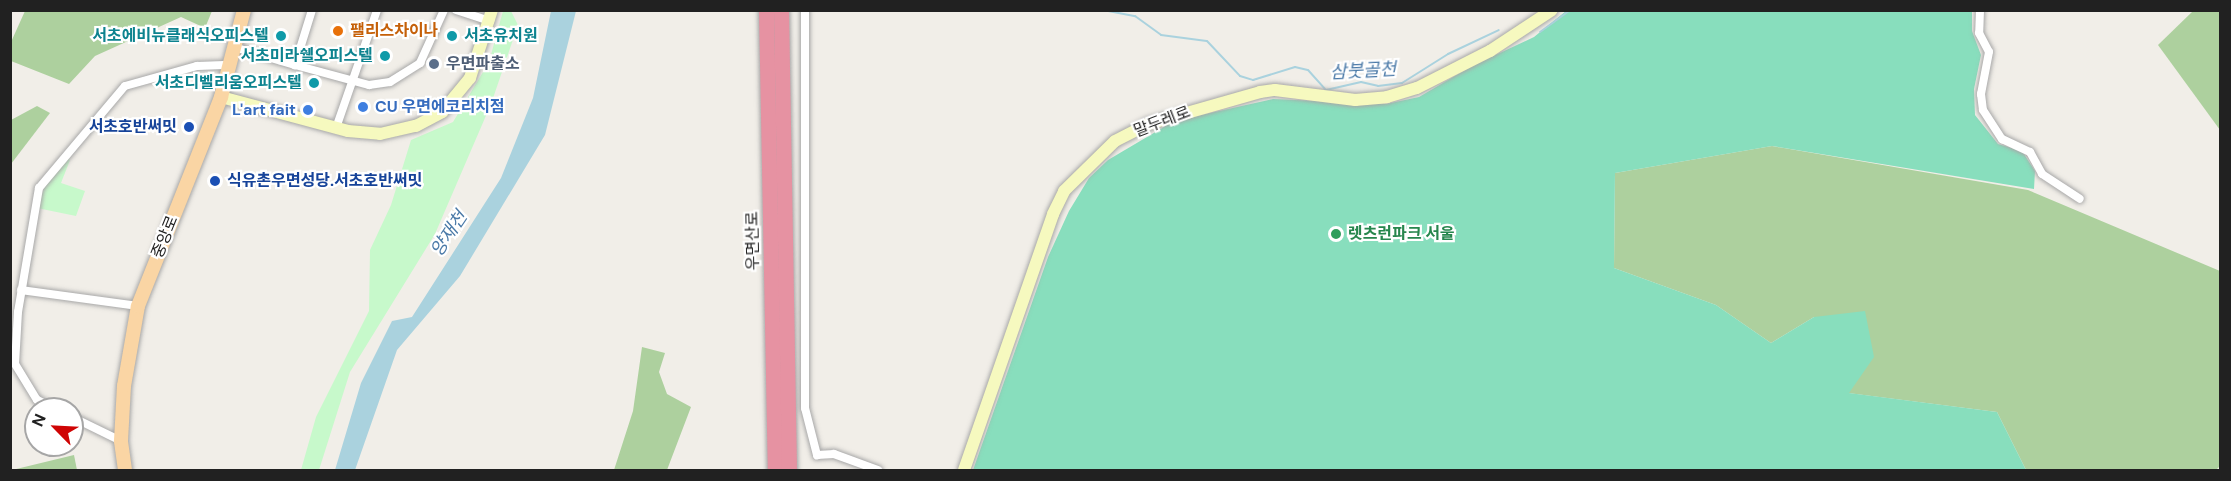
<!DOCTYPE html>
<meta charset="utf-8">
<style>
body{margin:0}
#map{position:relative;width:2231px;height:481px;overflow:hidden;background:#f1eee8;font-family:"DM Sans","Noto Sans KR",sans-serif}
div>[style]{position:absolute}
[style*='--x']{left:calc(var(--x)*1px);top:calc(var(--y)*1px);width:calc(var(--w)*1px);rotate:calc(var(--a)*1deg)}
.forest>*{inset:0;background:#add09e}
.park>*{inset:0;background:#c7f9cb}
.pitch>*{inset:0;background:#88debd}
.water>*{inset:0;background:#aad2de}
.stream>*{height:2px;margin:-1px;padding:0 1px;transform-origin:1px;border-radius:1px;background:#aad2de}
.roads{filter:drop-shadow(0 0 2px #a8a8a8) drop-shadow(0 0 2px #a8a8a8)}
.street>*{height:8px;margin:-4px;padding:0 4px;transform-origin:4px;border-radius:4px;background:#fff}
.secondary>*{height:12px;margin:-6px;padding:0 6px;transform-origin:6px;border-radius:6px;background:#f6f9bf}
.primary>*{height:14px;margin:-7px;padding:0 7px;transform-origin:7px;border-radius:7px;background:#fad5a4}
.highway>*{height:15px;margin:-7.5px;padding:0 7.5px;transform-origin:7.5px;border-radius:7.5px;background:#e692a2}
.dots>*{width:16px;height:16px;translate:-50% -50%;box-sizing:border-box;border:3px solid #fff;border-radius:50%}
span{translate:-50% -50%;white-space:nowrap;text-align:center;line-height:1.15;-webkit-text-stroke:4.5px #fff;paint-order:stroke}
.food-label{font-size:16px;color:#c56008;font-weight:700}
.left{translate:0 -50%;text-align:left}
.culture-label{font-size:16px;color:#0d838f;font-weight:700}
.right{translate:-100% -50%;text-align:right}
.service-label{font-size:16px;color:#4e5e75;font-weight:700}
.shop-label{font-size:16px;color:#366cbe;font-weight:700}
.street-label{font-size:16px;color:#212121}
.transit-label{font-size:16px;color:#164399;font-weight:700}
.leisure-label{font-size:16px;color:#27864d;font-weight:700}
.water-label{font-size:18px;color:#4b7aa8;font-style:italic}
.frame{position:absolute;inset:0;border:12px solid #212121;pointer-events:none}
.north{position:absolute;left:24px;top:397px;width:60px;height:60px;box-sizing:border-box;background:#fff;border:2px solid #a6a6a6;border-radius:50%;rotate:294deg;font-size:16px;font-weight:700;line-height:24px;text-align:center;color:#212121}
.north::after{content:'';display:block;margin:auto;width:21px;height:27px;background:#cf0404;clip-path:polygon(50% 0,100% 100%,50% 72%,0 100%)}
</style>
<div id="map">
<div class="forest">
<div style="clip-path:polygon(25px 11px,25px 10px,212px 11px,205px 28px,181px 17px,95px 56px,69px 84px,11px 61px,11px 42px)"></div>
<div style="clip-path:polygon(2193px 11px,2220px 11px,2220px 130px,2158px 45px)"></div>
<div style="clip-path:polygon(37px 106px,50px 113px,11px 164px,11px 120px)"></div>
<div style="clip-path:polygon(1772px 146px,2028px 190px,2220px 271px,2220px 466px,2216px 470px,2026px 470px,1997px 412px,1848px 393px,1814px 317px,1771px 343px,1716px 305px,1614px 268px,1615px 173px)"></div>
<div style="clip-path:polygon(642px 347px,665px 353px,659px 372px,667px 394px,691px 407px,667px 470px,614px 470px,633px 411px)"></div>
<div style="clip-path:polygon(74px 455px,77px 470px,12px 470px)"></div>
</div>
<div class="park">
<div style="clip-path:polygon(503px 11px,511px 11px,518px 25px,491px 104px,435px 234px,350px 372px,319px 470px,301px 470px,316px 417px,369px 311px,370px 250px,391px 205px,411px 140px,453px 122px,489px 62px)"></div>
<div style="clip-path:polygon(67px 157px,70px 160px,61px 183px,85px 191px,76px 216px,37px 208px,45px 186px)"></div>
</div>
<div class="pitch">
<div style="clip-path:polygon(1566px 11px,1972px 11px,1972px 31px,1981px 55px,1974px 89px,1975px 115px,1998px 144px,2022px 151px,2035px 171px,2034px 189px,1772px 146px,1615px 173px,1614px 268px,1716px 305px,1771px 343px,1814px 317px,1865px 311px,1874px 357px,1849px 393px,1997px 412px,2026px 470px,973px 470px,1048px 257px,1069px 211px,1089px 178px,1108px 160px,1174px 121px,1273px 99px,1386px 104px,1419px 97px,1472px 66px,1534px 37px)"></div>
</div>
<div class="water">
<div style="clip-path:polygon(551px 11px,576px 11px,545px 135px,460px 276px,397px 350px,355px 470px,335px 470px,361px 383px,392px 321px,412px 317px,501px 178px,533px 98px)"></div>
</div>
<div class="stream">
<div style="--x:1103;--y:10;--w:33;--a:11"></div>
<div style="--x:1135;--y:16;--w:32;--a:36"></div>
<div style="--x:1161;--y:35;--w:46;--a:7.4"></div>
<div style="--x:1207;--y:41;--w:48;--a:46.7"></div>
<div style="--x:1240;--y:76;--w:14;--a:17"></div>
<div style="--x:1253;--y:80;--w:44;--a:-17.2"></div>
<div style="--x:1295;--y:67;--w:13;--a:13"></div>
<div style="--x:1308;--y:70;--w:27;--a:48"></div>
<div style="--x:1326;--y:90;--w:36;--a:-13"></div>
<div style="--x:1361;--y:82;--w:17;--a:13"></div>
<div style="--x:1378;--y:86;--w:24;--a:-7"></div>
<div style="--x:1402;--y:83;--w:54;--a:-32.2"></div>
<div style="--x:1448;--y:54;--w:56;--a:-25.2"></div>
<div style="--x:1540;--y:32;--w:37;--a:-36"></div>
</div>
<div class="roads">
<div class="street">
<div style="--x:312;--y:10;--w:58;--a:107.2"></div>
<div style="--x:295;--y:65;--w:77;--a:15.1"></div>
<div style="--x:369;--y:85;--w:21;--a:-8"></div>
<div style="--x:390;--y:82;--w:36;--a:-32"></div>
<div style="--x:420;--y:63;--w:58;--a:-65.6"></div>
<div style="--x:456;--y:10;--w:36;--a:18"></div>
<div style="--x:805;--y:10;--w:398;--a:90"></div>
<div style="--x:805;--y:408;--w:49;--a:75.7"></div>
<div style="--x:817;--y:455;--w:17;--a:-3"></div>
<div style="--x:834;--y:454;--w:47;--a:20"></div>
<div style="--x:1980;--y:10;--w:23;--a:92"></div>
<div style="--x:1979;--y:33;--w:21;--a:62"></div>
<div style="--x:1989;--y:52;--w:43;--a:100.8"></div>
<div style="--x:1981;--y:94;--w:16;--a:83"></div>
<div style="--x:1983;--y:110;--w:35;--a:57"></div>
<div style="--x:2002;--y:139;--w:31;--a:25"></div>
<div style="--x:2030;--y:152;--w:25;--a:61"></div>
<div style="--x:2042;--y:174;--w:45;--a:33.3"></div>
<div style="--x:237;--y:48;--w:60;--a:16.3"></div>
<div style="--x:336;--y:128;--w:125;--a:-70.8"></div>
<div style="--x:21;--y:290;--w:118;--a:7.8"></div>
<div style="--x:55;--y:409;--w:20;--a:-153"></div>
<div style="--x:37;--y:400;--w:42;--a:-121.4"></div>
<div style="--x:15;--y:364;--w:52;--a:-86.7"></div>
<div style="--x:18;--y:312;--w:126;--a:-80.4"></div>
<div style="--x:39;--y:188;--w:133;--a:-49.9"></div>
<div style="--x:125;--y:86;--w:75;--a:-15.5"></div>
<div style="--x:197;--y:66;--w:34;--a:-2"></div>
<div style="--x:72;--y:417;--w:55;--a:26.1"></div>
</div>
<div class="secondary">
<div style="--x:221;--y:97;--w:131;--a:15"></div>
<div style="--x:348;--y:131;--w:32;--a:5"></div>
<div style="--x:380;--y:134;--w:37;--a:-13"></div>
<div style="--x:416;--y:126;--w:30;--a:-28"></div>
<div style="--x:442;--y:112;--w:44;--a:-50.5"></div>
<div style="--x:470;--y:78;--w:71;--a:-72.1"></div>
<div style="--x:964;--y:470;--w:271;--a:-70.8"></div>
<div style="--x:1053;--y:214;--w:25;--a:-64"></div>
<div style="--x:1064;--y:191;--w:71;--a:-44.4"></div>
<div style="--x:1115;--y:141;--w:37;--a:-27"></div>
<div style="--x:1148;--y:124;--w:116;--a:-15.9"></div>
<div style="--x:1260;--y:92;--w:15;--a:-8"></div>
<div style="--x:1275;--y:90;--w:81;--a:7.1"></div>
<div style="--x:1355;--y:100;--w:32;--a:-5"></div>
<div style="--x:1387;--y:97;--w:31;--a:-17"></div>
<div style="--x:1417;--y:88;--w:82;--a:-26.9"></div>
<div style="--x:1490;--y:51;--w:74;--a:-33.5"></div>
</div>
<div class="primary">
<div style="--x:125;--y:470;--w:29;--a:-98"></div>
<div style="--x:121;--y:441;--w:55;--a:-86.9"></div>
<div style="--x:124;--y:386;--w:81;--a:-80.1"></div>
<div style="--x:138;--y:306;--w:225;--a:-68.3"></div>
<div style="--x:221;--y:97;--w:90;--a:-75.2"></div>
</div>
<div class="highway">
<div style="--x:766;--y:10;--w:460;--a:88.9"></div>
<div style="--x:781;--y:10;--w:460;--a:89"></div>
</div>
</div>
<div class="dots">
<div style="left:338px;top:31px;background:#e8710a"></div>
<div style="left:281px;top:36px;background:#0f9aa8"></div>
<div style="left:452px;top:36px;background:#0f9aa8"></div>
<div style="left:385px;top:56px;background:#0f9aa8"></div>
<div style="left:434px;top:64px;background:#5c6f8a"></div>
<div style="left:314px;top:83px;background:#0f9aa8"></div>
<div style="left:363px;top:107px;background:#3f7fe0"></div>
<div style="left:308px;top:110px;background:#3f7fe0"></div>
<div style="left:189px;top:127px;background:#1a4fb4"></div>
<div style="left:215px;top:181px;background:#1a4fb4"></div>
<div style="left:1336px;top:234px;background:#2e9e5b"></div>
</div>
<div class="food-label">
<span class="left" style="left:350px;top:31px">팰리스차이나</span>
</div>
<div class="culture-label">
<span class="right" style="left:269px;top:36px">서초에비뉴클래식오피스텔</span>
<span class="left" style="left:464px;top:36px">서초유치원</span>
<span class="right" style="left:373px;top:56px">서초미라쉘오피스텔</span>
<span class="right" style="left:302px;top:83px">서초디벨리움오피스텔</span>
</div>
<div class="service-label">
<span class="left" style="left:446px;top:64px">우면파출소</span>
</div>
<div class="shop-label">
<span class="left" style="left:375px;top:107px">CU 우면에코리치점</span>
<span class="right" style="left:296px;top:110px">L'art fait</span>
</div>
<div class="street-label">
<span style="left:1162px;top:122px;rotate:-21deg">말두레로</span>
<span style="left:165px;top:237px;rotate:-68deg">중앙로</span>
<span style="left:753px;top:241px;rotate:-91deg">우면산로</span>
</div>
<div class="transit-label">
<span class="right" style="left:177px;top:127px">서초호반써밋</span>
<span class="left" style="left:227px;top:181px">식유촌우면성당.서초호반써밋</span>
</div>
<div class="leisure-label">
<span class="left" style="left:1348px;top:234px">렛츠런파크 서울</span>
</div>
<div class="water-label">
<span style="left:1363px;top:71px;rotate:-3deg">삼붓골천</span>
<span style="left:449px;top:234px;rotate:-56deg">양재천</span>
</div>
<div class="frame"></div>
<div class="north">N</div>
</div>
